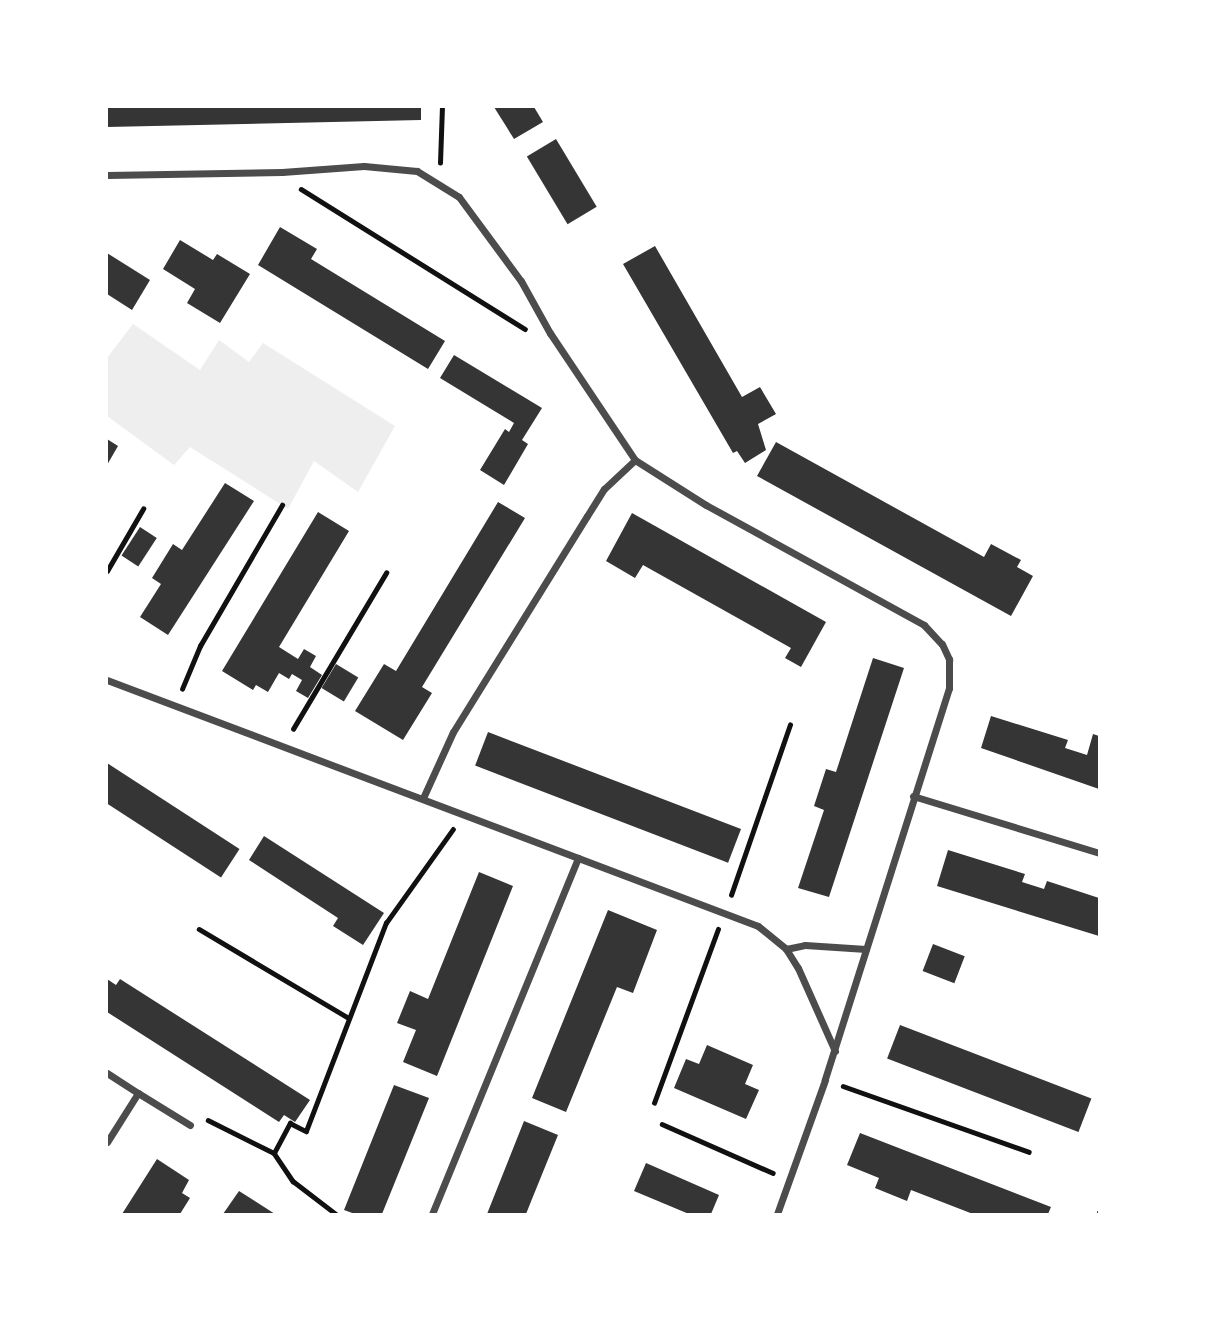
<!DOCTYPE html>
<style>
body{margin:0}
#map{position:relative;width:1206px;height:1321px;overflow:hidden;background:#fff;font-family:"Nunito Sans",sans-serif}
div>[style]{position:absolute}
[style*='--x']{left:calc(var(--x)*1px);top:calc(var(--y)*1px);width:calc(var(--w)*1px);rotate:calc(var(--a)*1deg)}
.green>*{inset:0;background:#eee}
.building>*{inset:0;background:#353535;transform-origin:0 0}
.path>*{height:4.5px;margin:-2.25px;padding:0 2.25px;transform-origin:2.25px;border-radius:2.25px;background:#111}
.minor>*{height:7px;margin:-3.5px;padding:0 3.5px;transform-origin:3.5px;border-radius:3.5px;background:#4c4c4c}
span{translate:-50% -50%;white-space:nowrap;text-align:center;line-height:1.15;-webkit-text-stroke:5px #fff;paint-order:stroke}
.frame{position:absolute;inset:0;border:108px solid #fff;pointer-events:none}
</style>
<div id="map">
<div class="green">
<div style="clip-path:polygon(133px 324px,200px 370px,219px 340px,249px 362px,263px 343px,395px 426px,358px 492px,314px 461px,288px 509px,190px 447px,174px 465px,107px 416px,107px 358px)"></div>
</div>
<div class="building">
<div style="clip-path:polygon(107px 107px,421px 107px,421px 120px,107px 127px)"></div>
<div style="clip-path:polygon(494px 107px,534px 107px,543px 122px,514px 139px)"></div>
<div style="left:556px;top:139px;width:79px;height:34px;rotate:59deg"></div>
<div style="clip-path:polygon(280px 227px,317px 249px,311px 259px,445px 341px,428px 369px,258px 265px)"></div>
<div style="clip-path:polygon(180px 240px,213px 260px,217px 254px,250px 274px,220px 323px,187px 303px,195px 289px,163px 269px)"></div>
<div style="clip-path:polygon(655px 246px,742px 397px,760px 387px,776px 414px,758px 424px,766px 450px,745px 463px,737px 451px,733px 453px,623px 264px)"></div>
<div style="clip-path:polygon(107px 253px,150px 280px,132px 310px,107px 294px)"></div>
<div style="clip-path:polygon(454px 355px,542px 408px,522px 440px,528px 444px,504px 485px,480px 470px,505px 429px,509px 432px,514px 423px,440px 378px)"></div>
<div style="clip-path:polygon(107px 439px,118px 446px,107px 465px)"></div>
<div style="clip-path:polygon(776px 442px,984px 557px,991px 544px,1021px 560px,1017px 567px,1033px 576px,1011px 616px,757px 476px)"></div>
<div style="clip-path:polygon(225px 483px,254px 501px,168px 635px,140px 617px,161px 584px,152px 578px,173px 544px,182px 550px)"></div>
<div style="clip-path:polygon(498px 502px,525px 518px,422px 687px,432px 693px,403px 740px,355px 711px,384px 664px,396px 671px)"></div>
<div style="clip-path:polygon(318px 512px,349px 531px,279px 647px,298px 659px,304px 649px,316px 656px,310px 667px,322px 675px,308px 698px,296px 691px,302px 680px,292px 674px,289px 679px,279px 673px,268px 692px,256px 685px,253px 690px,222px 671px)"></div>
<div style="clip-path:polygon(632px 513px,826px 622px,801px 667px,785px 658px,791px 648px,643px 565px,635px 578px,606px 561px)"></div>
<div style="left:140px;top:527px;width:20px;height:34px;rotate:33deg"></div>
<div style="clip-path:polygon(873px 658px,904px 668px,829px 897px,798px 888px,824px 810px,814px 806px,826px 769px,836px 772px)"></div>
<div style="left:336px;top:664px;width:26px;height:28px;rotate:31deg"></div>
<div style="clip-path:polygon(991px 716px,1068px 740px,1065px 748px,1087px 755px,1093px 734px,1099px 736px,1099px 789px,981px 748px)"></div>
<div style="left:488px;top:732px;width:271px;height:36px;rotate:21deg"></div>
<div style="left:107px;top:763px;width:158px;height:34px;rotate:33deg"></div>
<div style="clip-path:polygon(264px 836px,384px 913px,363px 945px,333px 926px,338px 918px,249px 860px)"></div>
<div style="clip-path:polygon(948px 850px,1025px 874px,1022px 882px,1044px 889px,1047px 881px,1099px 898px,1099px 936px,937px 886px)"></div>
<div style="clip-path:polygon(479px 872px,513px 886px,437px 1076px,403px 1062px,416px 1030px,397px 1023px,410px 991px,428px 999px)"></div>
<div style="clip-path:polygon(608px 910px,657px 930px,633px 993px,617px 987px,566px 1112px,532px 1098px)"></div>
<div style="left:933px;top:944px;width:34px;height:29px;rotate:21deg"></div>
<div style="clip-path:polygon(107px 979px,116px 985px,120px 979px,310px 1100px,295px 1122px,284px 1115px,279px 1122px,107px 1012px)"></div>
<div style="left:900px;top:1025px;width:205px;height:36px;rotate:21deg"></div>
<div style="clip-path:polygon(707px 1045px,753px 1065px,745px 1084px,759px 1090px,746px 1119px,674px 1088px,686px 1059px,699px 1064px)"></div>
<div style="clip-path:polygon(394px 1085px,429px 1098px,382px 1214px,355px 1214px,344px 1210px)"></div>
<div style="clip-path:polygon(524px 1121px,558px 1135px,532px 1199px,526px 1214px,487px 1214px)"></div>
<div style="clip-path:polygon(860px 1133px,1051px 1207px,1048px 1214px,973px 1214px,911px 1190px,907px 1201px,875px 1188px,879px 1178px,847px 1165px)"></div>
<div style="clip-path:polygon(157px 1159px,189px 1180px,182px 1193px,190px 1198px,180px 1214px,122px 1214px)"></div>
<div style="clip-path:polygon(646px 1163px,719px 1195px,711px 1214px,689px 1214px,634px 1191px)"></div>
<div style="clip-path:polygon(239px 1191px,275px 1214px,223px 1214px)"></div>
</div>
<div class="path">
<div style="--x:440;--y:163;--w:56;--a:-88"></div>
<div style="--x:301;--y:189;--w:264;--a:32"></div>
<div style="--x:107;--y:571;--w:72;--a:-59.9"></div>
<div style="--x:182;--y:689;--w:47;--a:-67.3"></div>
<div style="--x:200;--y:646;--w:163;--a:-59.8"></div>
<div style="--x:293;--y:729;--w:182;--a:-59.2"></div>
<div style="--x:731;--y:895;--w:180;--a:-70.9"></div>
<div style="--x:199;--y:929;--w:172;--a:30.7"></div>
<div style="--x:843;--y:1086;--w:197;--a:19.5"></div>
<div style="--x:654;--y:1103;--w:185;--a:-69.8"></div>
<div style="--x:208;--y:1120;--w:74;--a:26.6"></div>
<div style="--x:274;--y:1153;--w:34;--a:56"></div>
<div style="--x:293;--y:1181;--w:54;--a:37.5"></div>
<div style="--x:662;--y:1124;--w:121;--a:23.8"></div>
<div style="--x:274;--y:1153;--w:34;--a:-62"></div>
<div style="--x:290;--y:1123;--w:18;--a:27"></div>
<div style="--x:306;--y:1131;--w:223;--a:-69"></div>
<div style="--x:386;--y:923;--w:115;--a:-54.5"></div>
<div style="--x:1099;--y:1214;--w:1;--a:-90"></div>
</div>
<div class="minor">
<div style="--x:107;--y:175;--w:175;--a:-1"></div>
<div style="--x:282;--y:172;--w:82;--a:-4.2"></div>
<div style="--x:364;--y:166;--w:53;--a:5.4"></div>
<div style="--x:417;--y:171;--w:49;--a:31.8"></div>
<div style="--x:459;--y:197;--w:104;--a:53.6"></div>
<div style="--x:521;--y:281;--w:60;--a:60.9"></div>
<div style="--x:550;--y:333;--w:153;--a:56.2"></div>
<div style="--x:635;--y:460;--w:84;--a:32.4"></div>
<div style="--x:706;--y:505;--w:249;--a:28.8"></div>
<div style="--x:924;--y:625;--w:26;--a:47"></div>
<div style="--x:942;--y:644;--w:17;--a:65"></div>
<div style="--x:949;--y:659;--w:29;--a:90"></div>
<div style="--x:949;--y:688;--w:411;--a:107.6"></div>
<div style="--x:825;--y:1080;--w:142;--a:109.7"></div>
<div style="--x:107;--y:680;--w:696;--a:20.7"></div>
<div style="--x:758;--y:926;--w:36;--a:39"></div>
<div style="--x:786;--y:949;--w:22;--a:58"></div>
<div style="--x:798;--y:968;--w:91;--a:66"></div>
<div style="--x:913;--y:796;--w:195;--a:17"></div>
<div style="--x:423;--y:798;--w:72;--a:-65.6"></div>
<div style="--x:453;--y:732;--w:254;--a:-58.2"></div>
<div style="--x:587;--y:516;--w:32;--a:-58"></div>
<div style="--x:604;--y:489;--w:42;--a:-43.1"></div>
<div style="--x:786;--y:949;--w:19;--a:-12"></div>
<div style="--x:805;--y:945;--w:61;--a:3.8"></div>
<div style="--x:107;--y:1073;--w:37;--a:33"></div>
<div style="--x:138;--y:1093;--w:58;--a:122.3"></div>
<div style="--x:138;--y:1093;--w:61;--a:31.6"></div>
<div style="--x:432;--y:1214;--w:385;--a:-67.7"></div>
</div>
<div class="frame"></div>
</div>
